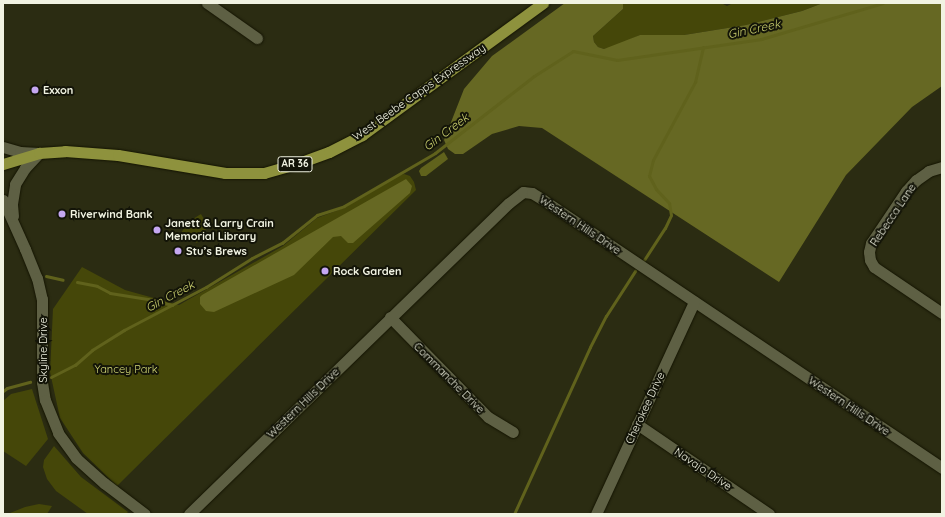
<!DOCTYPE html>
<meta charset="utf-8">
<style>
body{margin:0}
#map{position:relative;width:945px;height:517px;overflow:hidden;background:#2b2c12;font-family:Quicksand,sans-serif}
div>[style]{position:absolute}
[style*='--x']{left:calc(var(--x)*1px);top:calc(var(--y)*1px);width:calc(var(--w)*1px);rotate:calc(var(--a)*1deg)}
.green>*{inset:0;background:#454709}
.forest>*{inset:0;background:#666823}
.water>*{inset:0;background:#60621c}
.stream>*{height:3px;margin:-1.5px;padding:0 1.5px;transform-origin:1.5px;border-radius:1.5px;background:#60621c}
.roads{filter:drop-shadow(0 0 1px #141400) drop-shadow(0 0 1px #141400)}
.minor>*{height:11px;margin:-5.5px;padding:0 5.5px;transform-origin:5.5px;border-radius:5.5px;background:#5e6044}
.tertiary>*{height:11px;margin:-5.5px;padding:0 5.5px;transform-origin:5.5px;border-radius:5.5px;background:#5e6044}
.primary>*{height:11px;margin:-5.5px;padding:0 5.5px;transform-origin:5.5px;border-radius:5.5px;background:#8e923d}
.dots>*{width:11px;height:11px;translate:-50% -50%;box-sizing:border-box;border:2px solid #131408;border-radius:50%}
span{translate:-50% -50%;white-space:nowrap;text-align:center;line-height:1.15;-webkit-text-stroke:4px #131408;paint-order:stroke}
.shield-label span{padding:1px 3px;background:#131408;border:1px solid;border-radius:3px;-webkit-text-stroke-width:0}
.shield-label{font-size:10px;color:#f1f3e2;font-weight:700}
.poi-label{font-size:11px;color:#f1f3e2;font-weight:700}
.left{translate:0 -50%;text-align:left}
.street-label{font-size:11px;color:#f1f3e2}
.park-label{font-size:11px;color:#d2d776}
.water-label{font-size:12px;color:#cacf6e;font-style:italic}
.frame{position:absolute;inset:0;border:4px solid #f1f3e2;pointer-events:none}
</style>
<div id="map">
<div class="green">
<div style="clip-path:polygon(623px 3px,721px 3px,727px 6px,733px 3px,823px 3px,802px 11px,746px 25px,684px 35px,640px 35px,611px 48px,604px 49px,598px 47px,594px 42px,593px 36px,623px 9px)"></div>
<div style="clip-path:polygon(404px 174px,410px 176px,414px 182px,416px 190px,117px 486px,83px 453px,60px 418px,50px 372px,53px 309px,82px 267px,125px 290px,179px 305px,283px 246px,317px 218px,344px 208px,398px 176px)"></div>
<div style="clip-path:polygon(201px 214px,208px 226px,197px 243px,181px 233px,188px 222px)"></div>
<div style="clip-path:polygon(32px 389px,48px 439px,26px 466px,3px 451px,3px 401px,11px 394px)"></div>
<div style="clip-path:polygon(54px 446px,81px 477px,128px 512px,126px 514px,88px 514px,56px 491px,47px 479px,43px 467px,44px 460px)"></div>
<div style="clip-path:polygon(39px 504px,52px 506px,47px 514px,10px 513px,25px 507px)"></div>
</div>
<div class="forest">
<div style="clip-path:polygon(565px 3px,623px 3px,623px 9px,593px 36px,594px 42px,598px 47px,604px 49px,640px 35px,684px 35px,746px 25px,802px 11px,823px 3px,942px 3px,942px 86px,912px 107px,846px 175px,779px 282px,542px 128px,519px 126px,492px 134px,463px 154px,455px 154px,448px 149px,444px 140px,464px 89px,492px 56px)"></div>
<div style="clip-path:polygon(406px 179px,412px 186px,410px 193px,353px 243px,348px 243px,341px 236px,333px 237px,294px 275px,214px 312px,206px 311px,200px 304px,200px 297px,202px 295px)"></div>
</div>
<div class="water">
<div style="clip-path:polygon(444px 152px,448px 159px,426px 176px,421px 176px,419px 171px,421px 168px)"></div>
</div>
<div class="stream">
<div style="--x:644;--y:260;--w:38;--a:-57"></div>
<div style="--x:665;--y:228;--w:14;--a:-65"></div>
<div style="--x:671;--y:215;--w:12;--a:-99"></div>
<div style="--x:669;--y:203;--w:19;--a:-133"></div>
<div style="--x:656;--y:189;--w:15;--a:-118"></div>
<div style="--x:649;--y:176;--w:16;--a:-76"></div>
<div style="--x:653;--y:160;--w:89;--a:-61.7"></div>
<div style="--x:695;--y:82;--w:36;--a:-77"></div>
<div style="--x:46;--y:276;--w:17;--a:13"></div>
<div style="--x:77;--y:282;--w:20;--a:11"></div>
<div style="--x:97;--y:286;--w:15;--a:28"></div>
<div style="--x:110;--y:293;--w:38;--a:9"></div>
<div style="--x:148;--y:299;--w:25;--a:14"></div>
<div style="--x:51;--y:377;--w:27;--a:-27"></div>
<div style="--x:75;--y:365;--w:23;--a:-41"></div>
<div style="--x:92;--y:350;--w:38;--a:-32"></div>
<div style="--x:124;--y:330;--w:93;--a:-27.7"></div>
<div style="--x:206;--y:287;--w:54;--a:-32.2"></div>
<div style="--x:252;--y:258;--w:34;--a:-27"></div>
<div style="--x:282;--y:243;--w:45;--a:-38.7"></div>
<div style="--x:317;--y:215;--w:28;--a:-18"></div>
<div style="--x:344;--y:206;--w:105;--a:-30.2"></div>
<div style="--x:435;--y:153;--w:125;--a:-37.9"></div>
<div style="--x:534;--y:76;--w:46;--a:-32.7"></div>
<div style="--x:573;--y:51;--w:45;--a:11.6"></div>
<div style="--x:617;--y:60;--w:146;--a:-8.3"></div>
<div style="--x:761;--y:39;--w:127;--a:-16.4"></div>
<div style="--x:3;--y:391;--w:5;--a:-37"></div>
<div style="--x:7;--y:388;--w:24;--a:-15"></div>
<div style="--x:514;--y:514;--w:183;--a:-65.5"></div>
<div style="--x:590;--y:347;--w:35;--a:-63"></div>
<div style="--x:606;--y:316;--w:54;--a:-57.2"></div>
</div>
<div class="roads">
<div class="minor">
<div style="--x:207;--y:3;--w:61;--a:35"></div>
<div style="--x:942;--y:167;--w:14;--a:163"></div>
<div style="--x:929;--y:171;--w:16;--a:145"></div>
<div style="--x:916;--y:180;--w:15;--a:132"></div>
<div style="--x:906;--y:191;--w:63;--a:123.9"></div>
<div style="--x:871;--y:243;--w:9;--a:103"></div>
<div style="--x:869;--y:252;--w:8;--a:83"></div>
<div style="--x:870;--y:260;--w:8;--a:60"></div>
<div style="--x:874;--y:267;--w:82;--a:34.1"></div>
<div style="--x:390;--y:317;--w:140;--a:45.6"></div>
<div style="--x:488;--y:417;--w:29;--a:31"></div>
<div style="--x:637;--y:424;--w:160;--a:34.3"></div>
<div style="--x:189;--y:514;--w:446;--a:-44.2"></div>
<div style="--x:509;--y:203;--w:18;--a:-38"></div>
<div style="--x:523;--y:192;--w:9;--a:6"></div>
<div style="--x:532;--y:193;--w:12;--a:31"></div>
<div style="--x:542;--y:199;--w:482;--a:33.9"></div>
<div style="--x:596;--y:514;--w:234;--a:-65.2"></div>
</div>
<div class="tertiary">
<div style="--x:3;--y:147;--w:18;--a:16"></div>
<div style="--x:20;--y:152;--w:19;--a:3"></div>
<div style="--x:3;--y:200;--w:54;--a:65.8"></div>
<div style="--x:25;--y:249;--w:31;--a:68"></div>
<div style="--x:37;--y:278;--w:22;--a:77"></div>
<div style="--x:42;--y:299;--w:83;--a:90"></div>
<div style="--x:42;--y:382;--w:18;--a:81"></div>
<div style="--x:45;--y:400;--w:35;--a:68"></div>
<div style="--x:58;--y:433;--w:31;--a:54"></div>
<div style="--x:76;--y:458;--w:38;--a:42"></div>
<div style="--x:104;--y:483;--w:51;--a:37.1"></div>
<div style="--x:13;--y:216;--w:12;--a:-95"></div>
<div style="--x:12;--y:204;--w:20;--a:-81"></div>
<div style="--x:15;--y:184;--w:19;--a:-58"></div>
<div style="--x:25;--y:168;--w:21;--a:-47"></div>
</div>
<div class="primary">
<div style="--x:3;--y:164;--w:38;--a:-17"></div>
<div style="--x:39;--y:153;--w:26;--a:-4"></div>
<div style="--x:65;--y:151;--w:53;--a:4.3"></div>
<div style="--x:118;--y:155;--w:109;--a:9.5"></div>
<div style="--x:225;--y:173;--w:39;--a:0"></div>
<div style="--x:264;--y:173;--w:33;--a:-16"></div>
<div style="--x:296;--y:164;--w:35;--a:-20"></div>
<div style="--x:329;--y:152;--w:37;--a:-27"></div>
<div style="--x:362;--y:135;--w:224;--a:-36.1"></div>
</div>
</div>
<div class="dots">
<div style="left:35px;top:90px;background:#c5a7f1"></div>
<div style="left:62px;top:214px;background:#c5a7f1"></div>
<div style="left:157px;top:230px;background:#c5a7f1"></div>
<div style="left:178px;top:251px;background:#c5a7f1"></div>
<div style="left:325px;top:271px;background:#c5a7f1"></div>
</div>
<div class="shield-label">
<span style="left:295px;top:164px">AR 36</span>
</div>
<div class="poi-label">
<span class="left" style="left:43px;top:90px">Exxon</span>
<span class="left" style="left:70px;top:214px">Riverwind Bank</span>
<span class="left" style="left:165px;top:230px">Janett &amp; Larry Crain<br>Memorial Library</span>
<span class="left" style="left:186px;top:251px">Stu’s Brews</span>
<span class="left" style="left:333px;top:271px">Rock Garden</span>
</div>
<div class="street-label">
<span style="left:419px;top:92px;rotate:-35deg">West Beebe Capps Expressway</span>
<span style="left:893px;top:215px;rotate:-56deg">Rebecca Lane</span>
<span style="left:580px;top:225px;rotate:34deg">Western Hills Drive</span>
<span style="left:43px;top:350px;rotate:-90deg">Skyline Drive</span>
<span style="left:449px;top:378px;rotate:45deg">Commanche Drive</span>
<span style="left:303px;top:403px;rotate:-44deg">Western Hills Drive</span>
<span style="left:849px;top:406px;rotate:34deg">Western Hills Drive</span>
<span style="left:645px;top:408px;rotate:-65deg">Cherokee Drive</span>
<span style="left:703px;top:469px;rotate:34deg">Navajo Drive</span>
</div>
<div class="park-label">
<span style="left:126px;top:369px">Yancey Park</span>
</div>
<div class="water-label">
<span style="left:754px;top:29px;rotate:-12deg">Gin Creek</span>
<span style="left:446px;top:132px;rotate:-37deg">Gin Creek</span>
<span style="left:170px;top:296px;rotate:-28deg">Gin Creek</span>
</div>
<div class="frame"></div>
</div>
